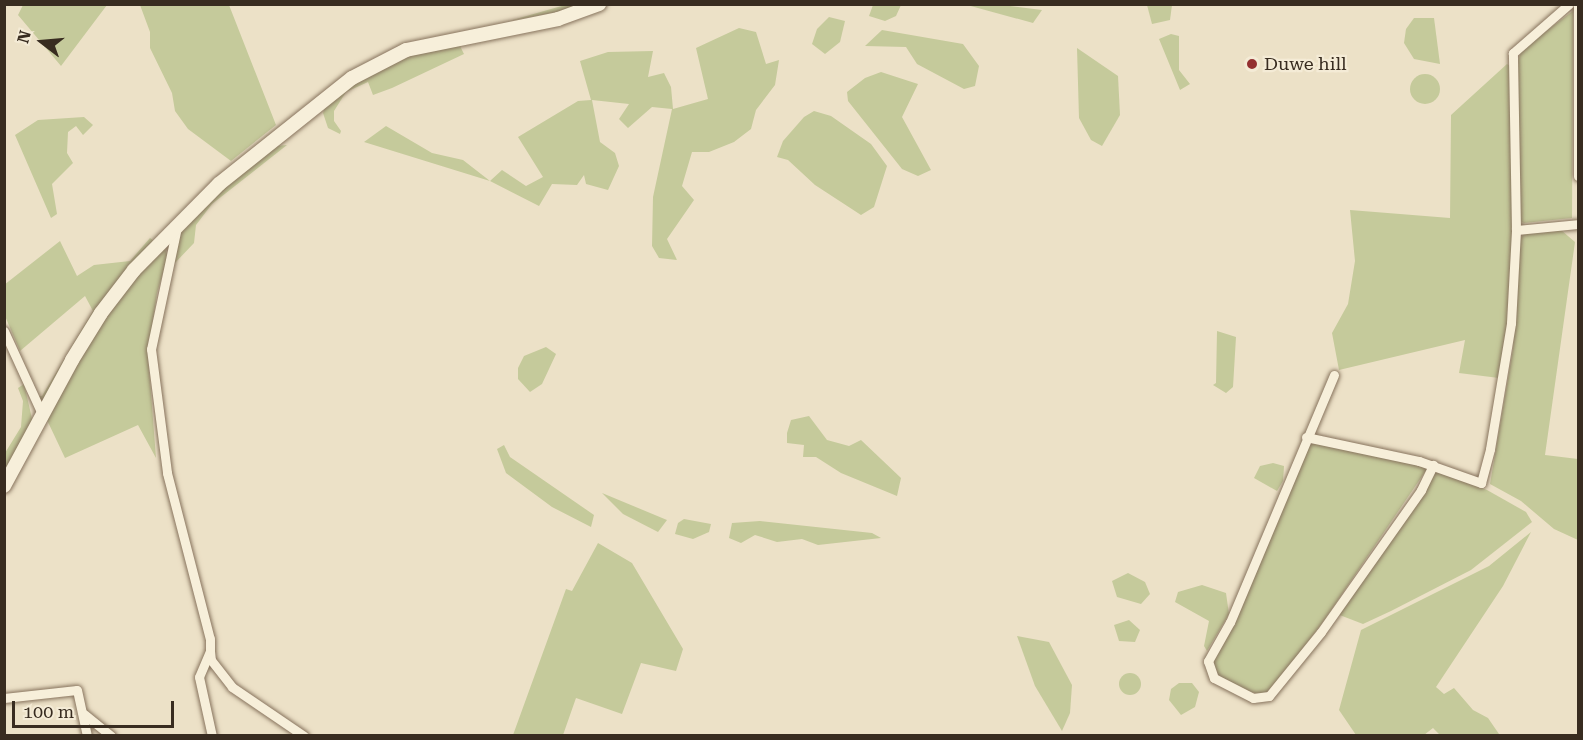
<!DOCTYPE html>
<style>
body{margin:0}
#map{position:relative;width:1583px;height:740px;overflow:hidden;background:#ece1c7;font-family:"Roboto Serif",serif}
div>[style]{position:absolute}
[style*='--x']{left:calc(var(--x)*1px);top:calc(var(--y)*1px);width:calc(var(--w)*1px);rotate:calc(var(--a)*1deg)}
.green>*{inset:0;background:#c5ca9b}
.round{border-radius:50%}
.roads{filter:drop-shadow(0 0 2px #87735d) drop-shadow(0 0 2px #87735d)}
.street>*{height:9px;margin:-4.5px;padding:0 4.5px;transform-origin:4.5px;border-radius:4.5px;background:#f7efda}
.secondary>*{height:14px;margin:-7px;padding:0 7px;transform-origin:7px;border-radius:7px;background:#f7efda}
.dots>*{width:16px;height:16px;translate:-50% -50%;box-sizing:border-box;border:3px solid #f4ebd6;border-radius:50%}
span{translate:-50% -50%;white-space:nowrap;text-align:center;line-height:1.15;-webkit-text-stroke:4.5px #f4ebd6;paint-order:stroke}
.poi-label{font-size:18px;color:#382c20}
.left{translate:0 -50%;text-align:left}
.frame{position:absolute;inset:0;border:6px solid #382c20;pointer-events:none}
.north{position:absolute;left:12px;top:12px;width:60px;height:60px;-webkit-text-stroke:4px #f4ebd6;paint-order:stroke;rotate:286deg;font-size:16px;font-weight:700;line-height:24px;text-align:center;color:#382c20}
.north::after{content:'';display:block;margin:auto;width:21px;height:27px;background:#382c20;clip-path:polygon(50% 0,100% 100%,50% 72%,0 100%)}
.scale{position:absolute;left:12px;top:701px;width:162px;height:27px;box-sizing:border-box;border:3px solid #382c20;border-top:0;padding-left:8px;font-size:18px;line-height:21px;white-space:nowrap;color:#382c20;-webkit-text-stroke:4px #f4ebd6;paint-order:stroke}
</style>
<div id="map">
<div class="green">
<div style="clip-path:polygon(23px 5px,23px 4px,107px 5px,61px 66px,18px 15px)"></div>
<div style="clip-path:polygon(140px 5px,229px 5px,276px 125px,231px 161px,188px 129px,175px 111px,172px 93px,150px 48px,150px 32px)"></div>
<div style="clip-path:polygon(565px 5px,578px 5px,563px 11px,509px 21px)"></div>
<div style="clip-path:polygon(873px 5px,873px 4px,901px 5px,896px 16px,885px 21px,869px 16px)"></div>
<div style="clip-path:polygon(967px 5px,1002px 5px,1042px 10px,1033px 23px)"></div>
<div style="clip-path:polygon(1147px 5px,1172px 5px,1170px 20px,1152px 24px)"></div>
<div style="clip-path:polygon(1573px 11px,1572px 218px,1524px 223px,1520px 221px,1518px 61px,1522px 49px)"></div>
<div style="clip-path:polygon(829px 17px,845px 21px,840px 42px,825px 54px,812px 44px,817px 29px)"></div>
<div style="clip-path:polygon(1414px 18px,1434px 18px,1440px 64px,1414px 59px,1404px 43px,1406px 29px)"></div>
<div style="clip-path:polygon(739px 28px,756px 32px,766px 64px,779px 60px,775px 85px,756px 110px,751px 129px,734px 142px,709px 152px,692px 152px,682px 186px,694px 200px,667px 239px,677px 260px,659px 258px,652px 246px,653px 197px,672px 109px,652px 107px,628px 128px,619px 119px,629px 104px,592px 100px,600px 142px,615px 153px,619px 166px,608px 190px,586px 184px,584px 175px,577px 185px,552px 184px,539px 206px,490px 181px,364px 142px,386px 126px,432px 153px,463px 160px,490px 181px,502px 170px,526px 186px,543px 177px,518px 137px,578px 101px,591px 100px,580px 61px,608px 52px,653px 51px,648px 77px,664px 73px,671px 87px,673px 109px,708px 99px,696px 48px)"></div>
<div style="clip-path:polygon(882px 30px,963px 44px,979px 66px,975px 86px,964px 89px,917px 64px,906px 47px,865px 46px)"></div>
<div style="clip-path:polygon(1171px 34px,1179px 36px,1179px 70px,1190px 84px,1180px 90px,1159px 39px)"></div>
<div style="clip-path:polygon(459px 44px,464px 54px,392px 88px,373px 95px,368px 82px,346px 92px,334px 111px,334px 121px,341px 131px,340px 134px,328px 128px,323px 113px,326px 104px,351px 84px,421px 51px)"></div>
<div style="clip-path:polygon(1077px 48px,1118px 76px,1120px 115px,1102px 146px,1091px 140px,1079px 118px)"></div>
<div style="clip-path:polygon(1507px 64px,1510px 66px,1513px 215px,1506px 340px,1499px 378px,1459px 373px,1465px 340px,1339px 370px,1332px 333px,1348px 304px,1355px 261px,1350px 210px,1450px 218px,1451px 115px)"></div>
<div style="clip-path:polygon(881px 72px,918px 84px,902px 117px,931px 170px,918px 176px,902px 169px,848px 101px,847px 92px,865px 78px)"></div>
<div class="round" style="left:1410px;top:74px;width:30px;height:30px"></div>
<div style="clip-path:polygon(814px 111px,831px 116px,871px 144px,887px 166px,874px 207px,861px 215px,815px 185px,788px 160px,777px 157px,783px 141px,804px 117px)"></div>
<div style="clip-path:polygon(84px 117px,93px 125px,83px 135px,76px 126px,68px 132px,67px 153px,73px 163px,52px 184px,57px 214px,51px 218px,15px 135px,38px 120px)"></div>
<div style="clip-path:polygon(287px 145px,212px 204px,196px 225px,194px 243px,174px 264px,181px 226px,218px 189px,276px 146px)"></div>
<div style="clip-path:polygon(1561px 230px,1575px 242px,1545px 455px,1578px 459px,1578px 540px,1554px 529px,1521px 501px,1490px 484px,1513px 349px,1519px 241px,1525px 232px)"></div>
<div style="clip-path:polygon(150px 238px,154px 241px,43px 402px,39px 400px,38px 396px,42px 396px,93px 311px,85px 296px,20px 351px,5px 316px,4px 285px,60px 241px,77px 276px,94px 265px,130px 261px)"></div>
<div style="clip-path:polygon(165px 249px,168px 256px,157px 293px,148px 355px,156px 458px,138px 425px,65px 458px,47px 420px,76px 364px,124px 290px,157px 253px)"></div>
<div style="clip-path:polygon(1217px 331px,1236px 337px,1233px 387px,1226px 393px,1213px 385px,1216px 383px)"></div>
<div style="clip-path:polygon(546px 347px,556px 354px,542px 384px,530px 392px,518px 379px,518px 368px,524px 356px)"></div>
<div style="clip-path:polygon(24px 384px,33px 423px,5px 476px,5px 453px,21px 427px,23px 401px,18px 388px)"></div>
<div style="clip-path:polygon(809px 416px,827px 440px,849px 446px,861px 440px,901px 478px,897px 496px,841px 473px,816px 457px,803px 457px,804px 445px,787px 443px,787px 433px,791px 420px)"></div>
<div style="clip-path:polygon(1321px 442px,1429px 466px,1323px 622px,1270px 691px,1259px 694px,1229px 686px,1212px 668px,1214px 659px,1232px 628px,1301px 460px,1311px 444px)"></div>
<div style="clip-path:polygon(504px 445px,510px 457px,594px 515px,591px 527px,552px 507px,506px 473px,497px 449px)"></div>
<div style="clip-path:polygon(1273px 463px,1284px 466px,1283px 481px,1277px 491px,1254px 478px,1260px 466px)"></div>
<div style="clip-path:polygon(1435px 469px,1487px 490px,1526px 512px,1532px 522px,1471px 570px,1391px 611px,1363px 624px,1337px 614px)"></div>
<div style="clip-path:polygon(602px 493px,667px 520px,658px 532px,623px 514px)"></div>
<div style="clip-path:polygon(684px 519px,711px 524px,709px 532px,693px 539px,675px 534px,678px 523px)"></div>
<div style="clip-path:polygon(760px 521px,872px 533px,881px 538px,818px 545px,802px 539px,777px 542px,755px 535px,741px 543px,729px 538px,732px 523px)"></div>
<div style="clip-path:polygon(1531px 532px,1503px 586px,1436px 687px,1444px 694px,1454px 688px,1473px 710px,1488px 718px,1499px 734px,1505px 735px,1440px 735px,1433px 728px,1424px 735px,1356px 735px,1339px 710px,1361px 630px,1489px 566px)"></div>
<div style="clip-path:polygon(598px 543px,632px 563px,683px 649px,676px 671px,641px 663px,622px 714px,576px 698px,563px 735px,513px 735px,566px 589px,572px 591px)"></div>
<div style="clip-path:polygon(1128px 573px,1145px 582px,1150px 594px,1141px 604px,1117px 597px,1112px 581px)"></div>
<div style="clip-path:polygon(1202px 585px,1226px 593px,1229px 614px,1207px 651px,1204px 646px,1209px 621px,1175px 602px,1178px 592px)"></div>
<div style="clip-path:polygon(1129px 620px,1140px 630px,1135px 642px,1119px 641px,1114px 625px)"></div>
<div style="clip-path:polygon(1017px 636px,1049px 642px,1072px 685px,1070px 713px,1062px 731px,1035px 686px)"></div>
<div class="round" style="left:1119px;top:673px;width:22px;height:22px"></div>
<div style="clip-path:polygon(1179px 683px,1192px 683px,1199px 692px,1195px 707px,1181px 715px,1169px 700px,1171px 689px)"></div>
</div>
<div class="roads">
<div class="street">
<div style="--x:1578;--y:4;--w:172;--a:90"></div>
<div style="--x:177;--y:227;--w:125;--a:102"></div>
<div style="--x:151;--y:349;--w:125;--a:82.6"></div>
<div style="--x:167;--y:473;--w:171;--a:75.5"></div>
<div style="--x:210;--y:639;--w:12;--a:90"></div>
<div style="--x:210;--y:651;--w:28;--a:113"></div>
<div style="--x:199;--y:677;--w:60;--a:77.6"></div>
<div style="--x:1516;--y:230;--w:62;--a:-5.5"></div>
<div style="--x:4;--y:331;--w:94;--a:65.4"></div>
<div style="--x:1334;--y:375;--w:268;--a:112.8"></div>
<div style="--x:1230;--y:622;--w:45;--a:119.4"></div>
<div style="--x:1208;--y:661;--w:18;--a:71"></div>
<div style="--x:1214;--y:678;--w:44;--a:27.1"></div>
<div style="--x:1253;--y:698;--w:16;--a:-7"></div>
<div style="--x:1269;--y:696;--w:82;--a:-50.9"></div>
<div style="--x:1321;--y:632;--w:174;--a:-54.8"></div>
<div style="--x:1421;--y:490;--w:28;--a:-64"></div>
<div style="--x:1306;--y:437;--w:116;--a:12"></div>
<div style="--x:1419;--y:461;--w:66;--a:19.5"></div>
<div style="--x:1481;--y:483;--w:35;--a:-75"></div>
<div style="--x:1490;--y:449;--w:128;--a:-80.5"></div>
<div style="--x:1511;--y:323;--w:93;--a:-86.9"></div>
<div style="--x:1516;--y:230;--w:177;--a:-91"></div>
<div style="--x:1513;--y:53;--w:74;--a:-41.2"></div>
<div style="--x:210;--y:651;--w:9;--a:84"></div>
<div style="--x:211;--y:660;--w:34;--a:52"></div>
<div style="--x:232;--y:687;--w:87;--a:34.2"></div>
<div style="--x:4;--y:698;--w:73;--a:-6.3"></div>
<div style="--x:77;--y:690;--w:47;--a:77.7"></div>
<div style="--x:84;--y:714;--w:35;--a:39"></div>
</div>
<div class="secondary">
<div style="--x:4;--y:486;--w:143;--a:-61.6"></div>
<div style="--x:72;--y:360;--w:55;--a:-58.3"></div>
<div style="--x:101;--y:313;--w:54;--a:-52.5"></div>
<div style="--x:134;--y:270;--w:121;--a:-45.3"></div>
<div style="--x:219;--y:184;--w:170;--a:-38.6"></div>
<div style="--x:352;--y:78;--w:61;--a:-27.4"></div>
<div style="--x:406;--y:50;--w:155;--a:-11.5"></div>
<div style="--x:558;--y:19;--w:44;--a:-20.1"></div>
</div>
</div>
<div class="dots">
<div style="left:1252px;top:64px;background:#943031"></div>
</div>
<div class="poi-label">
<span class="left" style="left:1264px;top:64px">Duwe hill</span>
</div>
<div class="frame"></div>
<div class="north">N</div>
<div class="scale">100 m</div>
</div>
